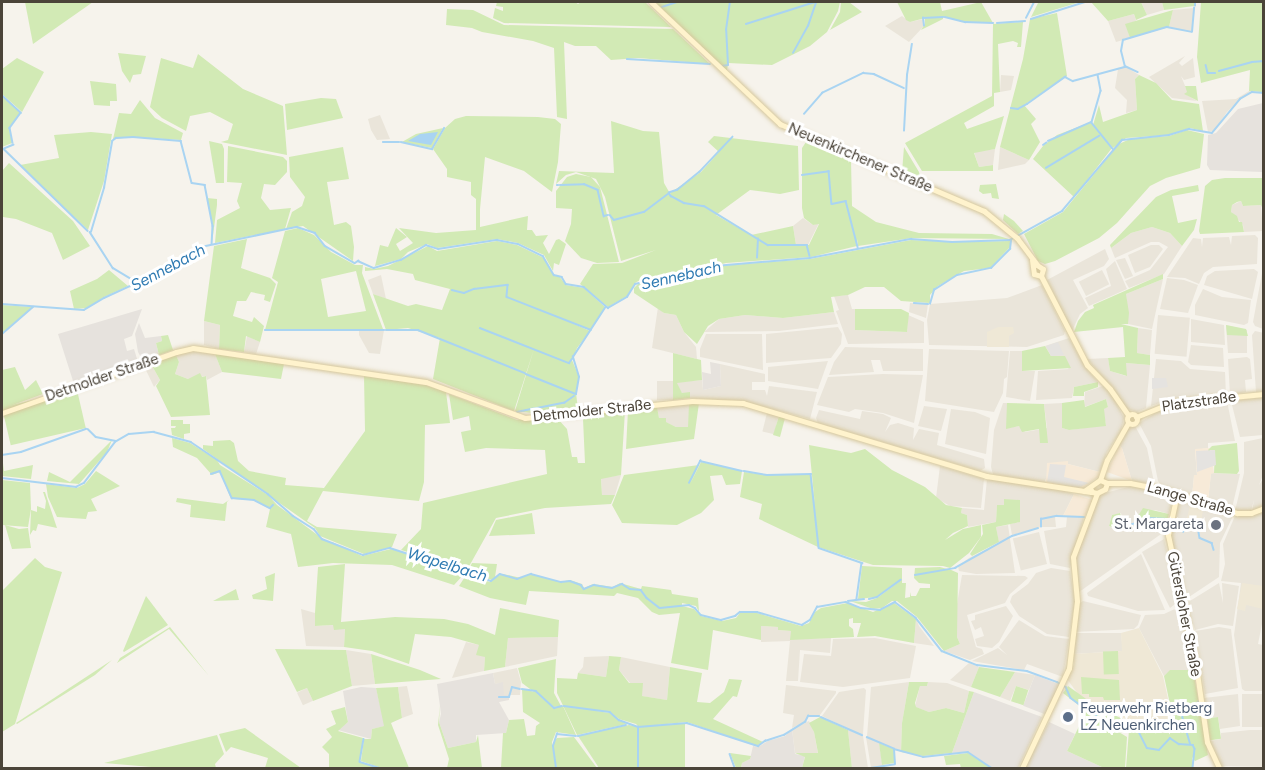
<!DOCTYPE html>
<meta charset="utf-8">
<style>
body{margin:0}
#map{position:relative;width:1265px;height:770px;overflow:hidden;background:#f6f3ec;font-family:Figtree,sans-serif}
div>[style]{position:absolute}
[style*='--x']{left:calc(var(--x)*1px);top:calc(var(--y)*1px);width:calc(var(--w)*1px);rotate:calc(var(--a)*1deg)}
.residential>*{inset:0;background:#eae5da;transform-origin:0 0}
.commercial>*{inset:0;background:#f7ead8}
.industrial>*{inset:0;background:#e6e2dd;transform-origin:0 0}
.education>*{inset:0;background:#efe8d6}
.green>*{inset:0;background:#d2eab5;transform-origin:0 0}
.parking>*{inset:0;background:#e5e3e0}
.water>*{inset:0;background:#a9d4f2}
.stream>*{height:1.5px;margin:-0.75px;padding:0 0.75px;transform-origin:0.75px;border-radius:0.75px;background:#a9d4f2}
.roads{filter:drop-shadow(0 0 2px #d6c79b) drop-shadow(0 0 2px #d6c79b)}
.secondary>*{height:5px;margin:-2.5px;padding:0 2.5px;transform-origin:2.5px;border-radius:2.5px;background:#fff3cd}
.secondary>.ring{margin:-2.5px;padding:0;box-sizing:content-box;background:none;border:5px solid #fff3cd;border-radius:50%}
.dots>*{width:16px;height:16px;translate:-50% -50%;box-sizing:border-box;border:3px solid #fff;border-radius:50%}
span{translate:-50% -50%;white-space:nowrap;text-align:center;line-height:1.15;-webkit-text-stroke:6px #fff;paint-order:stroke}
.street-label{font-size:15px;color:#4b4439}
.worship-label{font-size:15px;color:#5b616d}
.right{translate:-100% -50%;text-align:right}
.service-label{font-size:15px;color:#4e5e75}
.left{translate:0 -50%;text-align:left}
.water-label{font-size:16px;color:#2e7ab2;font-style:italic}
.frame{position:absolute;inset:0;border:3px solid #4b4439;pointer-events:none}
</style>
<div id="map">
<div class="residential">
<div style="clip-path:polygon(1141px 2px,1162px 2px,1164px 10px,1147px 15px)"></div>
<div style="clip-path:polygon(1194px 8px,1192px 32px,1169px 27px,1173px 10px)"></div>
<div style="clip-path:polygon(1134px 14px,1136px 21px,1126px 25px,1130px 38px,1116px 42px,1108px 21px)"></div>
<div style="clip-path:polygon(902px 16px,910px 22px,923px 19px,924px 26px,909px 42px,885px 26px)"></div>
<div style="clip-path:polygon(1185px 56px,1179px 63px,1182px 66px,1193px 58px,1195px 77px,1184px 80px,1181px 76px,1188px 93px,1185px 94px,1197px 101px,1172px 98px,1149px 77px)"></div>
<div style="clip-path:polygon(1126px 67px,1139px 75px,1135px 79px,1137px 110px,1126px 113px,1127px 100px,1115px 88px,1118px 69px)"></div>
<div style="clip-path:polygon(1001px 75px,1014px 76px,1011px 90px,1000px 92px)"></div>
<div style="clip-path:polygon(1249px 91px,1252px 92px,1241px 98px,1227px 112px,1214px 131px,1208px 132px,1202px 101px,1236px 99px)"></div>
<div style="clip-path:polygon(380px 115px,390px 139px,377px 140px,371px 130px,368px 119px)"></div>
<div style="clip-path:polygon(1000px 147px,1029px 160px,1025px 164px,998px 170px)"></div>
<div style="clip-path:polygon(995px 149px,993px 165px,979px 167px,974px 152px)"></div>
<div style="clip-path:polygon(1241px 201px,1243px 206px,1261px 205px,1263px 231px,1244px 232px,1243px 225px,1231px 212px,1232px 205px)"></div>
<div style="clip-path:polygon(803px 218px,813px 225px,819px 223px,808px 245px,796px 245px,793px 226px)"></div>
<div style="clip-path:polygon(1152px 227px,1170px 233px,1182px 246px,1164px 274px,1129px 288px,1125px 281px,1150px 270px,1168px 247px,1159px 242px,1151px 242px,1115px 258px,1111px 248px,1131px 233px)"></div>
<div style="clip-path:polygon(1255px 235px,1258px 238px,1257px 264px,1213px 267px,1204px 273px,1199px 284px,1185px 278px,1167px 277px,1193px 238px,1201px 239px,1202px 247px,1203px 238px,1229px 237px,1231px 245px,1232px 236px)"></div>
<div style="clip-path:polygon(1151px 245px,1159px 245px,1163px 249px,1150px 267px,1135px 273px,1128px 255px)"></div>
<div style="clip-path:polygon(1105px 249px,1109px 259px,1104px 266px,1073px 280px,1088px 308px,1080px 314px,1072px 331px,1047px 280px)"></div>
<div style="clip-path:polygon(1125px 258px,1133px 276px,1125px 279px,1116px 260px)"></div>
<div style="clip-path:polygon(1115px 261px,1127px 289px,1089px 306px,1085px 298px,1111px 286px,1106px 269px)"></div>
<div style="clip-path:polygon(1263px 268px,1263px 329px,1255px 326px,1253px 322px)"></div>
<div style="clip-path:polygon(1254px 269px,1258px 272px,1252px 299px,1204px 285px,1207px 276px,1215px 271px)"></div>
<div style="left:1102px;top:270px;width:16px;height:26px;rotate:63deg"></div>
<div style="clip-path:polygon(381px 275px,386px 299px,373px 294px,368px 280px)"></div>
<div style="clip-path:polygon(1167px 278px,1184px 280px,1198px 285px,1188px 313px,1160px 309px)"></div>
<div style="clip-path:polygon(1163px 279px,1152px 329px,1128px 324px,1126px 294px)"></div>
<div style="clip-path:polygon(1042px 285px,1065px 331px,1064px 335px,1027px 347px,929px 345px,927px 320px,930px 304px,1007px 298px)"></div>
<div style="clip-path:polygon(1203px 289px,1222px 297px,1251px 300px,1248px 323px,1244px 325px,1195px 315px,1195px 305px)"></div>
<div style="clip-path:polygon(848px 295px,852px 309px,855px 309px,855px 330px,907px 332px,908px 315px,924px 322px,924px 343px,848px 344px,836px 311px,839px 310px,834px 296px)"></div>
<div style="clip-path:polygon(910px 303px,928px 304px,926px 318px,909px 312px)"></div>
<div style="clip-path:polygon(658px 307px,664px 313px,676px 315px,684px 332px,696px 347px,697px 359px,652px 348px)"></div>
<div style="clip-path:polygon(834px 312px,838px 324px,779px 331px,704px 332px,719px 319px,745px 315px,783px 318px)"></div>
<div style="left:1158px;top:315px;width:32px;height:39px;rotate:5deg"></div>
<div style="clip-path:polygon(1191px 319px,1224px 325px,1225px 345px,1191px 342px)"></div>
<div style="clip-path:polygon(204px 321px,220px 325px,219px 349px,204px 345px)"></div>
<div style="clip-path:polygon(1226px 325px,1247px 330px,1247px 353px,1228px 353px)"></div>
<div style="clip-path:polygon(838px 327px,842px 334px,841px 344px,831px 358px,766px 363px,766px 334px)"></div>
<div style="clip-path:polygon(1138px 328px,1152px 330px,1150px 355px,1137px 353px)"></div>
<div style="clip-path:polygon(368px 329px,384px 330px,380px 354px,369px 353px,359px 335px,359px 330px)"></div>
<div style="clip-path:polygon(1255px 331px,1264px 333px,1263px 391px,1256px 392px,1252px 335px)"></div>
<div style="clip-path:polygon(706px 334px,762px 334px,763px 370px,700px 357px,700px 349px)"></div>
<div style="clip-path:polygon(247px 336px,260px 342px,256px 354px,244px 352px)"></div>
<div style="clip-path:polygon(1069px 338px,1085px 367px,1098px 382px,1074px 387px,1072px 398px,1036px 400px,1038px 371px,1069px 369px,1051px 356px,1045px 346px)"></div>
<div style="clip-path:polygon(1191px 345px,1223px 348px,1224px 367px,1191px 365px,1188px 362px)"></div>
<div style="clip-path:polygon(845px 347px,923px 349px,923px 371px,883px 371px,880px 360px,871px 360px,874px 372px,829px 375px,834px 362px)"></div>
<div style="clip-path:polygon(929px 349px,1009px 351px,1007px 377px,1004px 379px,1003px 393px,994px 412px,925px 401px)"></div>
<div style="clip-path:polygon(189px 351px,215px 354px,222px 372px,207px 380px,206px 376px,188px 379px,175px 374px,179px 362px,176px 355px)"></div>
<div style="clip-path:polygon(1010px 351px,1022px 351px,1022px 371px,1035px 371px,1030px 401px,1006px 397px)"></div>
<div style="clip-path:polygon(1247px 357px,1250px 359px,1252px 379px,1245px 380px,1246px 392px,1230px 395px,1228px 359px)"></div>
<div style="clip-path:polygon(1108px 358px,1110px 371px,1126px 376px,1126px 363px,1150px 365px,1146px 408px,1137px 412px,1125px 408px,1115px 391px,1087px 359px)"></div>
<div style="clip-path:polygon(1156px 359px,1181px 361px,1190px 369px,1225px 372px,1226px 395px,1168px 400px,1151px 406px)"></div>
<div style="clip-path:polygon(828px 361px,818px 389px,768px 381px,768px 367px)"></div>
<div style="clip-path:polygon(151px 364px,160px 380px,154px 387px,144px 366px)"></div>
<div style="clip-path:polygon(720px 364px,765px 374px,765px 382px,752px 382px,752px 390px,765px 390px,767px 396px,769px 386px,817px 392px,810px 419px,743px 401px,690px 398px,690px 393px,682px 393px,677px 387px,677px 382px,702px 380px,703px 390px,721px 386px)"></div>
<div style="clip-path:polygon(883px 374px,923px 375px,914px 423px,883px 413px,855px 409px,849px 412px,817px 405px,828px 377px)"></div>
<div style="left:673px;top:381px;width:19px;height:16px;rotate:90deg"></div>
<div style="clip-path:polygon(1103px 386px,1113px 397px,1124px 418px,1121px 431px,1107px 452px,1100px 472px,1068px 464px,1045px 480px,1046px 483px,993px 474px,991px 467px,994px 430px,1003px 403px,1007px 403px,1007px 428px,1019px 426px,1025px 432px,1047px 428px,1044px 404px,1062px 403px,1062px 428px,1069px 430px,1106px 425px,1103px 409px,1108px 407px,1106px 399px,1084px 407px,1085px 392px)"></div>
<div style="clip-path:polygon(1263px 397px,1263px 435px,1240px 437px,1231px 401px)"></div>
<div style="clip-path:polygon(1227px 401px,1235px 441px,1208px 443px,1208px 448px,1195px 450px,1197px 475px,1194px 476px,1192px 497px,1162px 486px,1158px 481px,1151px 446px,1139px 423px,1167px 406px)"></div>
<div style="clip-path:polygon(689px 404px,689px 427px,676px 427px,659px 419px,657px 407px)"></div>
<div style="clip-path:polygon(924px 406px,947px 409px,941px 431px,918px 426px)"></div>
<div style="clip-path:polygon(951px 409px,975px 412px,990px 418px,986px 454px,945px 444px)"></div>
<div style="clip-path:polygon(819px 410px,860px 419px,862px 411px,883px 414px,891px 418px,885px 432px,890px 425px,898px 423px,914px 428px,913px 440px,919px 429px,939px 433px,937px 445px,984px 459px,985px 468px,980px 471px,818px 423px,816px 418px)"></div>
<div style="left:767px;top:413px;width:12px;height:19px;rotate:14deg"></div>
<div style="clip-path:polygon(1135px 426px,1147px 448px,1154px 482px,1151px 484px,1132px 481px,1122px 448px,1119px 445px,1126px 430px)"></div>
<div style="clip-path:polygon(1263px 438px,1263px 475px,1259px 485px,1263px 479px,1263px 506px,1252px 511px,1254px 500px,1251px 511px,1235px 511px,1244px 473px,1244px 442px)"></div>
<div style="clip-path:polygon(940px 466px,984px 479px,981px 508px,950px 506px,936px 498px)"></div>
<div style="clip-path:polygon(1211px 473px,1240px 474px,1232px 508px,1208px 501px)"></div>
<div style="clip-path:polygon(621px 475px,615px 495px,602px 495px,601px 478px)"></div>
<div style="clip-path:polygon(987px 479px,1061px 490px,1074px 494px,1063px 516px,1049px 517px,1055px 517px,1056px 527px,1041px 527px,1012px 535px,1010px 524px,1019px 522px,1004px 505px,997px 506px,996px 522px,968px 527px,967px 515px,961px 513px,962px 508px,984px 510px)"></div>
<div style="clip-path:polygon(1132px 486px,1174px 496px,1169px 514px,1155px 510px,1142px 513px,1138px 516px,1140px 521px,1124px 527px,1121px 513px,1112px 515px,1109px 526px,1114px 529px,1125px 528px,1140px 523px,1145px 531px,1156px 525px,1166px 527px,1164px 532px,1079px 592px,1076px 556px,1098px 498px,1101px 494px)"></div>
<div style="clip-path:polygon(1179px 497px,1230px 514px,1232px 518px,1220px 543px,1219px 577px,1186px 599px,1170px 532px)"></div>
<div style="clip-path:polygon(1263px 510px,1264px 614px,1258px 644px,1263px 645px,1263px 691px,1245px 691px,1242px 689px,1234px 635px,1241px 583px,1221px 581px,1225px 564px,1223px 544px,1235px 516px,1247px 516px)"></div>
<div style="clip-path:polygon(1067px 517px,1084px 517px,1070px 568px,1050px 564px,1044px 531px,1066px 527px)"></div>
<div style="clip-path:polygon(1008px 525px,1015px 573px,976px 574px,959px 571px,958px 566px,969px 558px,999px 543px,996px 527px)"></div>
<div style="left:1039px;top:532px;width:33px;height:27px;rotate:76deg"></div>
<div style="clip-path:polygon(1164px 539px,1179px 601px,1170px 608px,1142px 552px)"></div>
<div style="clip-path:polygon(1141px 554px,1165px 610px,1138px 611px,1088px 596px,1087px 593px)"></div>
<div style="clip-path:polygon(1051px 568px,1070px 571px,1075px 602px,1069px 637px,1047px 634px,1019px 616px,1010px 602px,1012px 596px,1028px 584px,1036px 573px)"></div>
<div style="clip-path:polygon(962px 575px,1025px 576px,1028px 578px,1010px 594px,1005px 603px,967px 615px,976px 647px,982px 649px,984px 654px,970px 660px,944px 651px,960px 644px,957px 637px,957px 604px)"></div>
<div style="clip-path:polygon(1219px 583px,1223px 603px,1222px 583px,1239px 586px,1233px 626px,1218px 624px,1195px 630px,1193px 624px,1189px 623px,1185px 604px)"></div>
<div style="clip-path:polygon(1083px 601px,1141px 615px,1138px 625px,1134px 629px,1074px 632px,1080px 603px)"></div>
<div style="clip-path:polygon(1006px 606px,1013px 616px,999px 642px,992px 648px,977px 646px,975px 639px,984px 636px,981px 627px,975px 630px,971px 621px,975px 620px,975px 615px)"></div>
<div style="clip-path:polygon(1177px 608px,1180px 609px,1193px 670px,1171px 670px,1164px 676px,1139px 628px,1145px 615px,1164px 614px)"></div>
<div style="clip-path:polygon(301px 609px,315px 613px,316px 626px,334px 625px,345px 629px,344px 647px,306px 646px)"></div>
<div style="clip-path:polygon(916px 619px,919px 626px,934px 646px,914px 643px)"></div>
<div style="clip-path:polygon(1019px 620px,1045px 636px,1069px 639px,1063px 677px,1027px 664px,1024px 670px,972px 661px,998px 648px,1007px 655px,999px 647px)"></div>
<div style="clip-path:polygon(761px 626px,778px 627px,778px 630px,791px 631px,791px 639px,831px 638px,830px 653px,800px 650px,798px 681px,786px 681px,790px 641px,761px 642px)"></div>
<div style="clip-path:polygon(1219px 627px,1231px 629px,1238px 688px,1205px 694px,1195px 631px)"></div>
<div style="clip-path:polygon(1074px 633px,1121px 633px,1123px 651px,1073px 654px)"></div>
<div style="clip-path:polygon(558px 637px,557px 656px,505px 667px,508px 638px)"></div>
<div style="clip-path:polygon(875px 638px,916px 646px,910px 678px,843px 687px,800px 682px,804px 654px,831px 656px,833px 639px)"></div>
<div style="clip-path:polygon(466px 642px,479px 645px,485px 657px,484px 671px,452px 678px)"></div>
<div style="clip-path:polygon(346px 650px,371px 654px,375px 684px,352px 686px)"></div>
<div style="clip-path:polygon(609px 656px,606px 677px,578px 673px,583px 667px,584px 657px)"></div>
<div style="clip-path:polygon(621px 657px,670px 667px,667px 700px,641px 696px,619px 670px)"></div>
<div style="clip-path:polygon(969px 663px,979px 667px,971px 687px,950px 680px)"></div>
<div style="clip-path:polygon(517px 668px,521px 682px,520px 695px,503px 695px,503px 683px,495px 684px,493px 673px)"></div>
<div style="clip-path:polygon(1015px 672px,1035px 675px,1029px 690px,1016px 686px,1010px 701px,1000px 697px)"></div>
<div style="clip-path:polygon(909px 682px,902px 723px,901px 752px,879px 742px,883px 768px,871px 768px,866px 737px,877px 742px,867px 736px,871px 687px)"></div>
<div style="clip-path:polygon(928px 682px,947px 683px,969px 691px,964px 713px,946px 708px,929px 712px,915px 707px,920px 685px,927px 686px)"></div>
<div style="clip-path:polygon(786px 685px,836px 691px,836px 693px,820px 715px,808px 715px,805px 722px,792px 728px,794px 715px,783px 713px)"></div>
<div style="clip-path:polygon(407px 686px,413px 714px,402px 718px,398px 687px)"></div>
<div style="left:307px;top:688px;width:14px;height:11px;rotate:65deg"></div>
<div style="clip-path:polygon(864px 688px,866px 690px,863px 734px,858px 734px,863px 736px,868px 768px,852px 768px,848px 730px,855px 732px,822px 716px,839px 692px)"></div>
<div style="clip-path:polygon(1238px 694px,1240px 726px,1220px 729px,1218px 717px,1207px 719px,1204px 698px)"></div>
<div style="left:1263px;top:694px;width:33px;height:21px;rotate:90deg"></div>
<div style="clip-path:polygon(809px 721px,814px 732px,818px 754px,795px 753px,792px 729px)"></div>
<div style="clip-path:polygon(1250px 730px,1263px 730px,1263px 767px,1221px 766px,1210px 741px,1221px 739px,1221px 733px)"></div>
</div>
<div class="commercial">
<div style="clip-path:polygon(1119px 445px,1122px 448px,1132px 481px,1107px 472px)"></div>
<div style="clip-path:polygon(1208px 448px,1215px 449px,1217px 465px,1213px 466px,1214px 473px,1211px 474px,1208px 501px,1192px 497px,1194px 475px,1197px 475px,1195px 449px)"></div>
<div style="clip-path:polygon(1068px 461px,1068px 464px,1100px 472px,1099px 476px,1082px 489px,1046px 483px,1047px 463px)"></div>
<div style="clip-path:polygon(1074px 494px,1093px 500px,1085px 516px,1063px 516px)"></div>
</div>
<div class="industrial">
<div style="clip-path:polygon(1263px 103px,1262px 172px,1210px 170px,1207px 165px,1208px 135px,1216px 133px,1238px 109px)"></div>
<div style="clip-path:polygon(142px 309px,132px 336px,124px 339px,127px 351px,134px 349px,138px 362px,74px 384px,58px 334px)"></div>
<div style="clip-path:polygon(139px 323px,145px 338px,161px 336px,162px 341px,156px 343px,159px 355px,143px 361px,138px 352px,135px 334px)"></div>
<div style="clip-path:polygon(710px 362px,720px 364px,721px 386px,703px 390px,702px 372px,711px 374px)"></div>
<div style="clip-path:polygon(493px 673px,495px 684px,503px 682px,504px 695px,509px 695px,509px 700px,499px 702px,509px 720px,506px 733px,476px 735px,476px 742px,448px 748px,439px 722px,441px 714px,437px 684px)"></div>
<div style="left:1035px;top:675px;width:26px;height:33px;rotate:21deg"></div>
<div style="clip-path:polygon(361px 687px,376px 688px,385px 726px,372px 729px,371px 739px,338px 730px,348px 722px,343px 691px)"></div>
<div style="clip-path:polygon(974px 692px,1042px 717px,1018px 768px,993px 768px,968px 752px,952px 753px)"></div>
<div style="clip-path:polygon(1049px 722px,1075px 734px,1067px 751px,1104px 768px,1025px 768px)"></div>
<div style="clip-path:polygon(792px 729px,795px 754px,805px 756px,802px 768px,741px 768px,742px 763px,750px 759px,753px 746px,758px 747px,768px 741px,785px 736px)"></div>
</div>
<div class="education">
<div style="clip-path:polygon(998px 327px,1013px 327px,1014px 333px,1009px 336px,1009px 347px,987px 347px,987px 332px)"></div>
<div style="clip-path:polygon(1191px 501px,1204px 504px,1201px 522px,1186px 522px)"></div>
<div style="clip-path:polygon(1242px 583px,1263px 586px,1263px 609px,1246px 605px,1245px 611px,1237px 609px)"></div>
<div style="clip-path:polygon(1139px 628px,1163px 676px,1175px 731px,1153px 731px,1099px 707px,1078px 694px,1067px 679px,1074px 664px,1073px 654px,1122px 651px,1121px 633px)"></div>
</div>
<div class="green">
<div style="clip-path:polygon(25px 2px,93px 2px,33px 44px)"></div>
<div style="clip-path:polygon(497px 2px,575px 2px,578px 4px,581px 2px,645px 2px,671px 27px,504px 23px,493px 18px,495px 8px,503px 11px,503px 7px,496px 6px)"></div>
<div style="clip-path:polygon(655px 2px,729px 2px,730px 5px,730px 2px,840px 2px,838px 11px,827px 32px,810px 46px,772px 65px,728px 63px,727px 71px)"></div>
<div style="clip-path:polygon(841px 2px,849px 2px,862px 12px,830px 30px,840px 12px)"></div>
<div style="clip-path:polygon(897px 2px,940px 2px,942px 11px,981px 2px,993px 23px,965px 22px,943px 17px,943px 19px,921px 30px,925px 24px,925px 18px,910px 22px,906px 20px)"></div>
<div style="clip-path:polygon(1054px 2px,1080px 2px,1031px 17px,1038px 3px)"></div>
<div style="clip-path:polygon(1091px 2px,1141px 2px,1147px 15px,1136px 20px,1134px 14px,1108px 21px)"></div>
<div style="clip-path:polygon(1162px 2px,1195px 2px,1194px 6px,1164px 10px)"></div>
<div style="clip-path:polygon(1201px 2px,1263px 2px,1263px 96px,1261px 92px,1249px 91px,1250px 70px,1201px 83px,1197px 57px)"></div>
<div style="clip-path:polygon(447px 9px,473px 10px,504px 25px,673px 29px,710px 64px,638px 58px,611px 60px,596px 46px,575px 46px,564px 42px,567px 119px,557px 117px,554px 48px,533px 41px,482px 32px,472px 28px,446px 25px)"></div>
<div style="clip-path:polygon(1173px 10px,1169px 27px,1130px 38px,1125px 24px)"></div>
<div style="clip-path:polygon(1057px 13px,1067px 76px,1024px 105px,1036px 119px,1031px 124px,1040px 142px,1029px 160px,1000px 147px,1023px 59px,1030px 19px)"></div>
<div style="clip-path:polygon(1023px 22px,1021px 47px,1017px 47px,1018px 43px,1013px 41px,998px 44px,1000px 92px,994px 93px,994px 106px,964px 123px,967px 129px,1004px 116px,995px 149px,974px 153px,979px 167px,993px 165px,993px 171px,922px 171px,905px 143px,992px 96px,993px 24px)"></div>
<div style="clip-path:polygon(118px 53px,146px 56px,141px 74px,133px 75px,130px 83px,122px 71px)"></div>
<div style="clip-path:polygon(198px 54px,243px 89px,283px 106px,287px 155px,221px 142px,228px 140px,233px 124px,210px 112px,190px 116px,186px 131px,162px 118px,150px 107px,161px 58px,193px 68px)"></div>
<div style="clip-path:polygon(17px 58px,44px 72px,22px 112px,2px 94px,2px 69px)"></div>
<div style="clip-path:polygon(1139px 75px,1156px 83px,1172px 100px,1199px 104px,1203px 131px,1190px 128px,1168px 135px,1126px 138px,1113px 148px,1097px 130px,1112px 148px,1074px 197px,1033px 159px,1043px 146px,1057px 135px,1091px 122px,1093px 125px,1099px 105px,1103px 122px,1137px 110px,1135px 79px)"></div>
<div style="clip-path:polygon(90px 81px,116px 84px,117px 101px,110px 101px,110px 106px,94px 105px)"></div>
<div style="clip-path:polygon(1185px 86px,1196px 86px,1198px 101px,1184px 94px,1187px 92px)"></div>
<div style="clip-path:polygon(2px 95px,20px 113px,9px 128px,12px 143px,2px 147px)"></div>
<div style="clip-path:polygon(321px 98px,336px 99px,343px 118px,287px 130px,285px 104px)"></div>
<div style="clip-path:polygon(140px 100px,155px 118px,183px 133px,181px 140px,133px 137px,113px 139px,119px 113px,131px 114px)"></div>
<div style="clip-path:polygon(466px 116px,538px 117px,555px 119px,561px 124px,558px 162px,552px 192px,524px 171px,485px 157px,480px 209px,480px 227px,528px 216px,527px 230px,532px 230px,536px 236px,548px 235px,543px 243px,549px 254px,556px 240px,559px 239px,566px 244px,559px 265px,554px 263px,553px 271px,544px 255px,518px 243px,497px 239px,437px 248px,427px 244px,408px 252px,401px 259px,375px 266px,380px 245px,388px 247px,396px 228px,407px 237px,396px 244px,400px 251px,413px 243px,399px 228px,436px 233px,476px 230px,476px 199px,471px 195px,471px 182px,447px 177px,447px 169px,433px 149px,445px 128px,455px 119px)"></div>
<div style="clip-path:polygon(611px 121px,643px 131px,659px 132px,664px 183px,672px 197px,670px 193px,701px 172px,719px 152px,708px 142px,714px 136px,798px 146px,799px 190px,780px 194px,750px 190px,716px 215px,751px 235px,793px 226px,796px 245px,809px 245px,819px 224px,813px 225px,804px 218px,802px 208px,802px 148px,806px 142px,851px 160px,852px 206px,876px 222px,919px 233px,992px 234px,1009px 239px,912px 238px,858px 246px,857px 239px,857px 246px,811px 257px,726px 263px,673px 276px,640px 280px,635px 283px,627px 296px,608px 307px,580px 284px,593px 264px,622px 263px,656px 250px,621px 261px,605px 197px,596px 179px,576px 172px,566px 175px,556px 184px,559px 171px,614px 173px)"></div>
<div style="clip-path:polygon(443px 128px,432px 148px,402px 142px,416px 134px)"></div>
<div style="clip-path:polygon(1187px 130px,1204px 134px,1200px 168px,1166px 178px,1150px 186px,1117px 223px,1099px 238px,1055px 261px,1045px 264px,1038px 261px,1024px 234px,1063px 212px,1119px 144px,1130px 139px,1169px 136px)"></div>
<div style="clip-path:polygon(91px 132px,112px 134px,104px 181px,88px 230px,20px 165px,59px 158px,54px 135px)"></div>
<div style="clip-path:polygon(209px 141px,222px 144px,224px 149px,224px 183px,216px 183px)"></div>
<div style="clip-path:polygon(228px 146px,283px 157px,287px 161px,287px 172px,275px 185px,264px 184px,261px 198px,270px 210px,291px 208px,285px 229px,215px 243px,217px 220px,240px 208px,237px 201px,242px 183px,227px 182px)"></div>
<div style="clip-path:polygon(343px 147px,349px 179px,327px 182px,334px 225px,346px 222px,351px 226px,354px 247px,353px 261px,303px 226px,286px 229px,292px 212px,302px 206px,305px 197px,290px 177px,289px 157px)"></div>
<div style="clip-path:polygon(904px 147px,919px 172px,921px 180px,902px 172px)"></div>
<div style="clip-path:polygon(9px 163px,73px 221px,90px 246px,63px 260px,52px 233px,16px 219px,3px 217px,2px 171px)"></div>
<div style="clip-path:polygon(576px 174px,591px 177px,600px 187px,619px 262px,597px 263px,581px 258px,565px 241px,571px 224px,572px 209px,556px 208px,556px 191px,567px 177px)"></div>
<div style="clip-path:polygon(1225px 178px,1263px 178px,1263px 210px,1261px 205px,1243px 206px,1241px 201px,1237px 202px,1232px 205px,1231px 212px,1237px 216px,1239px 222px,1242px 222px,1244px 232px,1200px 234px,1199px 231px,1205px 186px,1212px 180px)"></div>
<div style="clip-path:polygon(996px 184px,999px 199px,992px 198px,991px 193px,983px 194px,979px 191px,980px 185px)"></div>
<div style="clip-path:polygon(1198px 185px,1199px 191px,1172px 196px,1178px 223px,1197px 219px,1194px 230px,1182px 246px,1170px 233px,1152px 227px,1131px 233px,1111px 248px,1110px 245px,1156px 197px,1171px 190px)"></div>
<div style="clip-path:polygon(207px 198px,217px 199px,217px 205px,212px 243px,213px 226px)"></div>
<div style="clip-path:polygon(1004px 214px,1014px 221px,1023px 231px,1018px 234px,1003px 220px)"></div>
<div style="clip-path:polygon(evenodd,298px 228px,314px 235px,331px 252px,355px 265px,363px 265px,362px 273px,383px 329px,265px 330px,278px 282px,272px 278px,285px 231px,298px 228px,356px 271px,366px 311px,328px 317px,321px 279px,356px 271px)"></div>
<div style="clip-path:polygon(247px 239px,241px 268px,270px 278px,276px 284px,270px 302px,264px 300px,265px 295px,251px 292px,246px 301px,237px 301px,233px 316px,252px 322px,254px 317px,264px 326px,260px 342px,246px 336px,244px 352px,219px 349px,220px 325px,204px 321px,214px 246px)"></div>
<div style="clip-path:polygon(911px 240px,953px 242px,1010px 241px,1011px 246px,990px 268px,964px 271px,938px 286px,930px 295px,930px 303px,901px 301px,884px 287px,865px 287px,848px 295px,831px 297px,834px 312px,783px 318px,745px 315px,719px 319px,708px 326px,697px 344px,684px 332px,676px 315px,664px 313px,634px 293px,634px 288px,639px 283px,678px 277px,716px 266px,810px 259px)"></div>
<div style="clip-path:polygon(497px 241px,517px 245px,544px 258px,554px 276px,559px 276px,566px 285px,584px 288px,605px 307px,591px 330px,565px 320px,590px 331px,577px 348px,572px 360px,579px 377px,576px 393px,578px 409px,533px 413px,532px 409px,532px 413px,515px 411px,534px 349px,514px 411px,433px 379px,440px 338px,408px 328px,386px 330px,373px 294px,408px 306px,416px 304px,442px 310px,450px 289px,415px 280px,413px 274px,387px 269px,365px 271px,365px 267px,374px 269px,388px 266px,428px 246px,437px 251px)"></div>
<div style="clip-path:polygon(109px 270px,128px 286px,104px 297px,87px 308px,74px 309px,70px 291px,97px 279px)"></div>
<div style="clip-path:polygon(1163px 274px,1163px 279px,1126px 294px,1129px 313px,1128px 324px,1121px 324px,1138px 328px,1137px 353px,1150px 355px,1150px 365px,1126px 363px,1127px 376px,1110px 371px,1108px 358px,1125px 357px,1123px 327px,1074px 332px,1078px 321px,1085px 312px,1094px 308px,1093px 305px)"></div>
<div style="clip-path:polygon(2px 305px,32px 307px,33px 307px,2px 333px)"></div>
<div style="clip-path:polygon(855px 309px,901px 309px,909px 313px,907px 332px,855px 330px)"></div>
<div style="clip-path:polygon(1226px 325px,1246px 329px,1248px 336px,1227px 335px)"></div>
<div style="clip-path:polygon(168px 335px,173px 350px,159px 355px,156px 343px,162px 341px,161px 336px)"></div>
<div style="clip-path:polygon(1045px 346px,1051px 356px,1065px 356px,1071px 368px,1022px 371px,1022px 351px)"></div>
<div style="clip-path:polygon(673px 353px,701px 360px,702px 380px,677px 383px,682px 393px,690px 392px,690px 398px,673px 400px)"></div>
<div style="clip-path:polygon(215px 354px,284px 364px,281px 379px,222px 372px)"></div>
<div style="clip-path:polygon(176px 355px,179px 362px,175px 374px,188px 379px,200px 373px,202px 377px,206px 376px,210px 415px,171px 417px,156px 386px,160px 380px,151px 364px)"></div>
<div style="clip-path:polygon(15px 367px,25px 390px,36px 380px,43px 394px,2px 409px,2px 370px)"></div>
<div style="clip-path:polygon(364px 376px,425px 385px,446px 392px,450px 423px,425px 425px,424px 482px,419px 501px,323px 491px,307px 521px,317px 527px,397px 534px,392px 547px,364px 554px,320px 536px,315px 528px,203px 449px,203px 445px,213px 446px,213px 441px,230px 440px,234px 443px,238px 461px,249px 471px,286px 478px,285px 485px,324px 488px,365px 431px)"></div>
<div style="clip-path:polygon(1098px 382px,1098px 387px,1084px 392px,1084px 396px,1073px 396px,1074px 387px)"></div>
<div style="left:77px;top:390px;width:39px;height:77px;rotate:77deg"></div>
<div style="clip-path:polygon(449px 394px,517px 420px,557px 418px,567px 429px,572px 457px,577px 457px,578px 463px,585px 463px,583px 419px,588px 415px,625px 411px,621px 475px,601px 479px,602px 495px,615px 495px,611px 504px,545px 508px,496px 518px,467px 570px,401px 550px,421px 529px,423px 503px,547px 474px,545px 450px,486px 448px,465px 452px,461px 432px,471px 430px,469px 416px,453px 420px)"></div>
<div style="clip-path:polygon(1106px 399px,1108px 407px,1104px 409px,1106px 426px,1069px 430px,1062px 428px,1062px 403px,1084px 400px,1085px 407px)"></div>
<div style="clip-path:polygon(699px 403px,694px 439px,626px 449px,628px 410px,657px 407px,659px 418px,666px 418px,666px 422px,676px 427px,688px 427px,689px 404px)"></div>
<div style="clip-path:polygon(1007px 403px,1044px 404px,1048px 443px,1040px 443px,1039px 429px,1022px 432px,1019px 426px,1006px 429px)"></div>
<div style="clip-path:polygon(779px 416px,785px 418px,780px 437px,773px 435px)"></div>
<div style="clip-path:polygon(171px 420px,183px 420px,183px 424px,190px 424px,190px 433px,184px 434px,184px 439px,172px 435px,171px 428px,175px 428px,176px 426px,171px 426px)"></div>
<div style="clip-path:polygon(172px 438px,190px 443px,217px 460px,220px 465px,268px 495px,277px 505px,327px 542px,332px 542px,362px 556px,391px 549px,466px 572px,454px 585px,392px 565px,333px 563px,298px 567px,291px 534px,266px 527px,270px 509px,253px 500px,231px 499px,220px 472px,212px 475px,197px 458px,173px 447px)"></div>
<div style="clip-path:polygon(112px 440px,107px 452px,79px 484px,47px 481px,49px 472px,70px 482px)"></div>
<div style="clip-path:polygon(1237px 443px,1239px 471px,1237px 474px,1214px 473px,1215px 450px,1210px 450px,1211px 458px,1208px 450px,1212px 446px)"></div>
<div style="clip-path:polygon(809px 445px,851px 453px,865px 449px,892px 470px,925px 487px,946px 505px,962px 508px,961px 513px,967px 515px,968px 526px,953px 533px,945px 540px,963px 529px,981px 525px,981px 537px,969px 553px,950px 568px,943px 566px,873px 565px,818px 547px,759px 519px,762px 504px,740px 497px,744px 472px,767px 475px,811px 474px,815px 506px)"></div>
<div style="clip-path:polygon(2px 455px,4px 471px,33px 465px,31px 479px,2px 476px)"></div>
<div style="clip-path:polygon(701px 462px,742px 471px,740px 484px,726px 485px,722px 475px,710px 476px,714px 500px,701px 513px,677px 525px,622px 523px,612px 505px,624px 475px,699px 465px,690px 484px)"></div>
<div style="clip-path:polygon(96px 471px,120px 486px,91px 499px,97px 511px,88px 512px,86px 519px,57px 517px,48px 497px,46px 484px,77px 488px,85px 484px)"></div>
<div style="clip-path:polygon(2px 480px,30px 483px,31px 509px,28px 527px,2px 525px)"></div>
<div style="clip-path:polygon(43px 492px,45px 492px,57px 528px,38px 524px,36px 531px,33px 530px,30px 535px,31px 510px,37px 512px,37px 506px,45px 509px,46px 501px)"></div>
<div style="clip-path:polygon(177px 498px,223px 504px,229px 500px,227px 502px,225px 521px,190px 517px,191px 505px,176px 502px)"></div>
<div style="clip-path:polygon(1004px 499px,1020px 500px,1020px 522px,996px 527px,999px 542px,972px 556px,970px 554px,983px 534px,982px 525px,996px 522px,997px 505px,1004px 505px)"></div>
<div style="clip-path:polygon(1143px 508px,1169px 514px,1166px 527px,1156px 525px,1145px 531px,1138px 516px)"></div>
<div style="clip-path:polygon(532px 513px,535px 534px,489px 536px,496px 520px)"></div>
<div style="clip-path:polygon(1120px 513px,1124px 527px,1114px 528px,1109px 526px,1112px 515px)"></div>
<div style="clip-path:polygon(5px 525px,19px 529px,28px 528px,31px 548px,12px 549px)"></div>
<div style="clip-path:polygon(35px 558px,45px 567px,62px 572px,15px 724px,2px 732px,2px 591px)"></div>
<div style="clip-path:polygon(472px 563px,497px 564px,495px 577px,503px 574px,521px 578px,530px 574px,560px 582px,570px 580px,582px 584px,584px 588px,593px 584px,613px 587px,620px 583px,641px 589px,642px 586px,671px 590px,672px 594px,698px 598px,699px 612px,696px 606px,682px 603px,682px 606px,694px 609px,701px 616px,722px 621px,736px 618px,740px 613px,757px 613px,801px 626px,809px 623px,815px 612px,821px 608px,848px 603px,873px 612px,894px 603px,916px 619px,914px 643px,875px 636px,857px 637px,861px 623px,853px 623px,853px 618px,849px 619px,849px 626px,853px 629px,854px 637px,790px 640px,791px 631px,778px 630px,778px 627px,761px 626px,761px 640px,713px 630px,708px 670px,671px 663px,680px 613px,659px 615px,652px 612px,638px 598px,617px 593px,614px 596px,529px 591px,526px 605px,490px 598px,459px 586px,468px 572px,479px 579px,490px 582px,492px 580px,468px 571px)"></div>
<div style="clip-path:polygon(345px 564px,341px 622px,395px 617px,444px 619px,468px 624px,495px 635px,500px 608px,559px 620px,558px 637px,508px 638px,505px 667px,484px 671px,485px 657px,476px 655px,479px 645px,451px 637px,415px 634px,409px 664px,372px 651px,344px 647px,345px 629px,334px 630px,333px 625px,315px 626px,315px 613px,318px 567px)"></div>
<div style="clip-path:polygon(862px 566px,902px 568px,902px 583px,906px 583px,905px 598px,910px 597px,910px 592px,911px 596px,916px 596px,920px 588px,930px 588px,930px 584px,919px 583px,914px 578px,915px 568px,940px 567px,947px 569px,933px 572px,949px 569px,958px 573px,957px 637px,960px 644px,944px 651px,917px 617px,897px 601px,892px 601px,882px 608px,873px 609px,850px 601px,866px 602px,877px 598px,900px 581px,876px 597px,858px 599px)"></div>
<div style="clip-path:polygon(275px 573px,273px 601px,253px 599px,252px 595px,267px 589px,265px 577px)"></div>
<div style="clip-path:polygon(236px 589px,239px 600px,213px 601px)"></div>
<div style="clip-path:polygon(146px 596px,168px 625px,124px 652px,123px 651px)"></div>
<div style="clip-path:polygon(170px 627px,209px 676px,169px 629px,117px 663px,120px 658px)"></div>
<div style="clip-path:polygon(275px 649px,346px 650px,352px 686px,313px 701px,307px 688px,297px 692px)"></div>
<div style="left:1118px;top:651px;width:23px;height:15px;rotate:88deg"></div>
<div style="clip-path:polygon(371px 654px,420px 670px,441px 679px,375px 684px)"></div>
<div style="clip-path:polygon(609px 656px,621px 657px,619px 670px,629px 683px,643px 683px,642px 696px,667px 700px,670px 667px,702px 673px,697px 702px,710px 703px,724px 692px,729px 679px,742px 680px,737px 697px,733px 696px,713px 719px,763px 742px,756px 746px,687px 722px,647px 726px,685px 723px,685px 768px,639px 768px,639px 727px,636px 724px,619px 719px,610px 712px,596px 711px,610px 713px,619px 720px,627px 724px,577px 735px,557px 693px,557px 678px,577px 679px,578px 673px,606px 677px)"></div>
<div style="clip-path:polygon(556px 659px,554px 693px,561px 706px,554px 707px,522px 683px,518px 668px)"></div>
<div style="clip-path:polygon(112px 660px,95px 675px,17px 724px,16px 723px)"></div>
<div style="clip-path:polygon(979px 667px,1015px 672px,1000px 697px,971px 687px)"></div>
<div style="clip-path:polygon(1170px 670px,1193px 670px,1208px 755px,1195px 761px,1192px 757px,1193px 768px,1126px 768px,1129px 730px,1113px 729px,1100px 722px,1063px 693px,1068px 686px,1099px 708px,1153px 733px,1176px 733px,1164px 676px)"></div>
<div style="clip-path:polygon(1081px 677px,1119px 680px,1120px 700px,1104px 700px,1103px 697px,1089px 697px,1089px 694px,1082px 694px)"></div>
<div style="clip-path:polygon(909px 682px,928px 682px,927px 686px,920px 686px,915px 703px,916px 707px,929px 712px,946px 708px,964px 713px,969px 691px,974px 692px,952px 753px,923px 756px,901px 752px,902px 723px)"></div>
<div style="left:1016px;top:686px;width:13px;height:16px;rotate:18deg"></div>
<div style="clip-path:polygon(398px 687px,402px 718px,391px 723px,409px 768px,381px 768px,361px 761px,364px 739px,371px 739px,372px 729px,384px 726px,376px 688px)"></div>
<div style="clip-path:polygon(522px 689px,535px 692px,554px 708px,563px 706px,576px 735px,556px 732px,552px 742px,555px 763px,553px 743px,557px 738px,574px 737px,597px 768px,557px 768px,556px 764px,556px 768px,501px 768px,503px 733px,506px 733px,509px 720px,524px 719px,527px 736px,535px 735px,536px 726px,540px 723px,523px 712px)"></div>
<div style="clip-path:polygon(440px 705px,439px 722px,448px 748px,476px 742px,478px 735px,482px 768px,447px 768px,449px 759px,438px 725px)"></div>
<div style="clip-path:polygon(345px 707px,348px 722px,338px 731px,363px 738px,360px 762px,379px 768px,329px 768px,329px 754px,322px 747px,332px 737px,326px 729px,336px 724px,331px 711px)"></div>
<div style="clip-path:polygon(1086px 712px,1127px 737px,1125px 768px,1104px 768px,1067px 751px)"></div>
<div style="clip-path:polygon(820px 717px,848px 730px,852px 768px,802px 768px,805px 757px,795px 753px,818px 753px,814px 732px,809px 723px)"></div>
<div style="left:1218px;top:717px;width:22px;height:11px;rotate:82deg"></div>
<div style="clip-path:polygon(629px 725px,638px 727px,638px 768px,599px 768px,578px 736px)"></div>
<div style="clip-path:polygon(245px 728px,301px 768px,265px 768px,268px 758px,231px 747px,226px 752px,219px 734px)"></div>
<div style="clip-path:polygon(217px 735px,224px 754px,215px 764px,216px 768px,163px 768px,104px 763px)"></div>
<div style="clip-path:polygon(879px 743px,894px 749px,894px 763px,882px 765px)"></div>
<div style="clip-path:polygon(730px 753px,751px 756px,750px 759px,742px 763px,741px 768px,736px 768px)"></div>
<div style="clip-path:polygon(968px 753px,971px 755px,991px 768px,961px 768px,960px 764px,946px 765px,944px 756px)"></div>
</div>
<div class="parking">
<div style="clip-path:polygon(1058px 342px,1064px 355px,1051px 356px,1046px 346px)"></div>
<div style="clip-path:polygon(1152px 378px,1166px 378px,1168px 387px,1152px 389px)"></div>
<div style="clip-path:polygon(1215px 450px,1216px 465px,1197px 472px,1196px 451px)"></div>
<div style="clip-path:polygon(1050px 464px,1066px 465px,1064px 477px,1089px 483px,1078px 488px,1047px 482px)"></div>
</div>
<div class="water">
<div style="clip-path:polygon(438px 132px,431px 145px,408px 141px,420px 134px)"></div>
</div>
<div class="stream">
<div style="--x:1195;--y:6;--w:4;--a:-90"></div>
<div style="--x:662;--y:7;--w:16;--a:-18"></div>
<div style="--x:945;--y:17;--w:21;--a:14"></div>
<div style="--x:965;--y:22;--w:28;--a:2"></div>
<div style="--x:1026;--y:18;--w:18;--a:-63"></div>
<div style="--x:1031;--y:19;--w:57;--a:-17.5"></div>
<div style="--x:997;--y:23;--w:28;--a:-4"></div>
<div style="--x:746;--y:24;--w:72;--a:-17.7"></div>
<div style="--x:924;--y:26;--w:8;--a:-97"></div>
<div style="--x:923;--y:18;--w:20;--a:-3"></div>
<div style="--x:793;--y:53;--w:31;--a:-61"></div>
<div style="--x:808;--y:26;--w:24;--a:-71"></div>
<div style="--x:627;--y:59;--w:83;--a:3.4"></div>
<div style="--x:1206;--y:65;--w:8;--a:76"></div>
<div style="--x:1208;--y:73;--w:7;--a:0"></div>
<div style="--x:722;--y:66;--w:6;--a:-9"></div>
<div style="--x:728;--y:65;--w:35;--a:-93"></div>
<div style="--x:726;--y:30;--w:28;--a:-82"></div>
<div style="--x:1125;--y:66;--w:14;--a:25"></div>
<div style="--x:1219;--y:71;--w:34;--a:-15"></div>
<div style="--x:1252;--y:62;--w:12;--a:-5"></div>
<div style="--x:1098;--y:75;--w:16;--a:79"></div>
<div style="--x:1101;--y:91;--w:33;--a:106"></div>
<div style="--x:1092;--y:123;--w:33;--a:51"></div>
<div style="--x:2;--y:95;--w:26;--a:43"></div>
<div style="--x:21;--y:113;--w:19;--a:126"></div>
<div style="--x:10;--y:128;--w:15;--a:79"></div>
<div style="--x:1011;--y:108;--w:7;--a:8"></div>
<div style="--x:1018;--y:109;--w:10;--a:-29"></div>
<div style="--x:1027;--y:104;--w:47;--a:-35.4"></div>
<div style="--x:1065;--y:77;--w:9;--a:27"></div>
<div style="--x:1073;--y:81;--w:54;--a:-15.1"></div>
<div style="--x:1125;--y:67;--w:16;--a:-104"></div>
<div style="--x:1121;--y:51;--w:11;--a:-80"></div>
<div style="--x:1123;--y:40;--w:46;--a:-16.5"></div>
<div style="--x:1167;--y:27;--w:25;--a:11"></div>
<div style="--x:1192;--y:32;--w:24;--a:-85"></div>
<div style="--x:804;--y:114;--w:28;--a:-49"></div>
<div style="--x:822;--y:93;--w:46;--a:-26"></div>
<div style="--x:863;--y:73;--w:11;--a:5"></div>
<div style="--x:874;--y:74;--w:33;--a:25"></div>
<div style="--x:904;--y:131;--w:56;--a:-86.9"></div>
<div style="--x:907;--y:75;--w:31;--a:-81"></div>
<div style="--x:733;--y:137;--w:48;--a:133.3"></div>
<div style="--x:700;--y:172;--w:28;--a:141"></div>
<div style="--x:678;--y:190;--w:9;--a:162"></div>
<div style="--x:669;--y:193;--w:4;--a:56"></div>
<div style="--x:671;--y:196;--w:15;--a:28"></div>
<div style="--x:684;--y:203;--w:20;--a:9"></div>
<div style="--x:704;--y:206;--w:75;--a:31.4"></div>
<div style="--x:768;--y:245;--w:39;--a:0"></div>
<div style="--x:807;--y:245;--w:11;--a:75"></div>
<div style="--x:112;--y:141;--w:5;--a:-37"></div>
<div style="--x:116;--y:138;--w:17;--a:-3"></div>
<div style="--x:133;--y:137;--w:48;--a:4.8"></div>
<div style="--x:181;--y:141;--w:43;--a:75.3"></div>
<div style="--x:192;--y:183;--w:13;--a:9"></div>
<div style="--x:205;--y:185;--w:42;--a:79"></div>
<div style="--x:213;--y:226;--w:18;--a:93"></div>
<div style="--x:1048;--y:141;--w:47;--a:-23.8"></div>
<div style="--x:383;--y:142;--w:16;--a:0"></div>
<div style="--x:401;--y:142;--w:32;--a:13"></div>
<div style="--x:432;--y:149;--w:24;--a:-60"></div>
<div style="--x:14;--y:145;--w:11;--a:158"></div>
<div style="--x:4;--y:149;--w:117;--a:44.3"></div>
<div style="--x:1043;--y:145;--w:4;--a:-34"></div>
<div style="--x:1046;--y:168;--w:62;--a:-31.1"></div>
<div style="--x:802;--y:175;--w:27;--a:-8"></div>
<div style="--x:829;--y:171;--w:33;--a:85"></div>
<div style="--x:832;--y:204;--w:14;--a:-12"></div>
<div style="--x:846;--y:201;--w:48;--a:75.4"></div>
<div style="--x:557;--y:185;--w:1;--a:0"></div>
<div style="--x:560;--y:185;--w:24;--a:-2"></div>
<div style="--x:584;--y:184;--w:15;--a:23"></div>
<div style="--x:598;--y:190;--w:27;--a:77"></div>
<div style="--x:604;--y:216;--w:4;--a:-14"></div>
<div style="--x:610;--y:215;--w:6;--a:51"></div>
<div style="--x:614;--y:220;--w:31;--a:-15"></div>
<div style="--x:644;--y:212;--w:31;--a:-37"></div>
<div style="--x:90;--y:232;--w:43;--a:57.4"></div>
<div style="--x:113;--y:268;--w:29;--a:31"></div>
<div style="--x:91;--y:232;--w:46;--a:-73.5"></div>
<div style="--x:104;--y:188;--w:47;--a:-80.1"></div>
<div style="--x:757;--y:258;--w:19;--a:-87"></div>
<div style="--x:452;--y:290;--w:12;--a:14"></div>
<div style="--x:464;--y:293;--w:11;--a:-22"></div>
<div style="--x:474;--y:289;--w:34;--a:-7"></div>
<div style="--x:508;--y:285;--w:12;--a:95"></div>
<div style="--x:507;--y:297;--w:90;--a:21.4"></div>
<div style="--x:914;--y:303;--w:14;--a:4"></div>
<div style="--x:2;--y:304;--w:82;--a:4.2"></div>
<div style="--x:84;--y:310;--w:23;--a:-31"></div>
<div style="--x:104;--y:298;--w:96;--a:-24.7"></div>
<div style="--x:191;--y:258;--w:15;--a:-48"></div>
<div style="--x:201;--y:247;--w:98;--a:-11.8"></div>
<div style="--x:297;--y:227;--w:19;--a:18"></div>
<div style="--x:315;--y:233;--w:16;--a:52"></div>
<div style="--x:325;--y:246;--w:34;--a:30"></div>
<div style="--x:355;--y:263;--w:4;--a:-34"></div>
<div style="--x:358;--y:261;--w:17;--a:24"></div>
<div style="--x:374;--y:268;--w:28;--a:-17"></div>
<div style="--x:401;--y:260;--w:29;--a:-31"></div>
<div style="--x:426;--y:245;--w:13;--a:18"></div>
<div style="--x:438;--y:249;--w:60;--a:-8.7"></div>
<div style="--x:497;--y:240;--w:21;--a:11"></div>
<div style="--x:518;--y:244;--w:28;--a:26"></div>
<div style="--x:543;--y:256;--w:22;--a:60"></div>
<div style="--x:554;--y:275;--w:8;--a:14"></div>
<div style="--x:562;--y:277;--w:8;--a:60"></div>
<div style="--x:566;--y:284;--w:18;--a:9"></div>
<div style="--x:584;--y:287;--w:32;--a:41"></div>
<div style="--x:608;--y:308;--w:22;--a:-30"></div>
<div style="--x:627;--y:297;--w:15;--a:-58"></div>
<div style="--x:635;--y:284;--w:82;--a:-12.7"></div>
<div style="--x:715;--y:266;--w:95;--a:-4.8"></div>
<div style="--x:810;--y:258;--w:103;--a:-10.7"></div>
<div style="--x:911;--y:239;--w:41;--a:4.2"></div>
<div style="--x:952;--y:242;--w:58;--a:-2"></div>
<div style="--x:1010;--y:240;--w:60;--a:-29.1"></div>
<div style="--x:1062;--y:211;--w:93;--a:-49.8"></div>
<div style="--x:1122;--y:140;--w:47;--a:-6.1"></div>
<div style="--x:1169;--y:135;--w:21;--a:-17"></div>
<div style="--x:1189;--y:129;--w:23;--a:10"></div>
<div style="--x:1212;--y:133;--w:44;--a:-50.5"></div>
<div style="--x:1240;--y:99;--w:14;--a:-30"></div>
<div style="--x:1252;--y:92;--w:12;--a:5"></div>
<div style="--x:930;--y:304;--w:15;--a:-74"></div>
<div style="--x:934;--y:290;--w:27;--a:-33"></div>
<div style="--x:957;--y:275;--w:35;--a:-12"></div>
<div style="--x:991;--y:268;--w:27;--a:-45"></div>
<div style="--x:1010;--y:249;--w:8;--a:-83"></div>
<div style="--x:480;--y:328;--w:96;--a:21.5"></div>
<div style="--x:569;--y:363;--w:5;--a:-53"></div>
<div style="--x:265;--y:330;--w:119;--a:0"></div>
<div style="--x:386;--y:330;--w:32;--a:0"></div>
<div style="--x:418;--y:330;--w:115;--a:21.9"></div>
<div style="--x:2;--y:334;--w:41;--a:-41.1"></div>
<div style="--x:526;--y:374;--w:54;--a:21.8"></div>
<div style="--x:576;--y:394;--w:17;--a:-80"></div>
<div style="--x:579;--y:377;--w:21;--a:-107"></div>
<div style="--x:573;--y:357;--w:59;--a:-56.9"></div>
<div style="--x:517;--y:412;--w:14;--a:-12"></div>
<div style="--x:533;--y:413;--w:4;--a:-104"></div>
<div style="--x:532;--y:409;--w:33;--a:-11"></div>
<div style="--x:564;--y:403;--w:12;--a:-35"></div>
<div style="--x:88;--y:429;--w:11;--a:45"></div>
<div style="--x:96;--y:437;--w:20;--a:11"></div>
<div style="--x:2;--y:455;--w:19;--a:-9"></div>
<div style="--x:21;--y:452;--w:69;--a:-19.5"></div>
<div style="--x:744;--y:471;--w:23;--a:10"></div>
<div style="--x:767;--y:475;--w:44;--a:-1.3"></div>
<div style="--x:811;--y:474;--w:74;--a:83.8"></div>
<div style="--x:819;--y:548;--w:46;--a:19.2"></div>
<div style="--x:862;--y:563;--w:37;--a:98"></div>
<div style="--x:211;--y:474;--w:9;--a:-18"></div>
<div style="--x:220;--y:471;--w:30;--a:66"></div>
<div style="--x:232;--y:498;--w:22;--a:5"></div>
<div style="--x:254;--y:500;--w:18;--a:27"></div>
<div style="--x:270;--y:508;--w:4;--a:-45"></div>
<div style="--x:2;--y:478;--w:75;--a:6.9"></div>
<div style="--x:76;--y:487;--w:9;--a:-27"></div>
<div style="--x:84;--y:483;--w:51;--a:-52.9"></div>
<div style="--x:115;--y:442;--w:16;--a:-30"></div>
<div style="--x:129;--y:434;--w:25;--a:-5"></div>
<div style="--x:154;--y:432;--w:38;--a:15"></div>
<div style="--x:191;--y:442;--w:93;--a:34"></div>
<div style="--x:268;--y:494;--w:33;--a:41"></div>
<div style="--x:293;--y:516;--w:25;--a:32"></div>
<div style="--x:314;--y:529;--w:13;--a:51"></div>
<div style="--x:322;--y:539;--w:44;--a:21.3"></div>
<div style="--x:363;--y:555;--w:28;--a:-15"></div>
<div style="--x:390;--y:548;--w:106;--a:18.1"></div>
<div style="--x:491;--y:581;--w:11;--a:-38"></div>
<div style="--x:500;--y:574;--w:18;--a:16"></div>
<div style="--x:517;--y:579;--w:15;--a:-20"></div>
<div style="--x:531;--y:574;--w:31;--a:15"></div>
<div style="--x:561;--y:582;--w:9;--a:-6"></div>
<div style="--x:570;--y:581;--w:12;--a:20"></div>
<div style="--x:581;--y:585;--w:5;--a:53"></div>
<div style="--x:584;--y:589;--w:11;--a:-22"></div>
<div style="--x:594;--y:585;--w:18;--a:9"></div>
<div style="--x:612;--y:588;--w:11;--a:-22"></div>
<div style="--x:622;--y:584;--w:9;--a:32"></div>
<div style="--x:630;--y:589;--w:11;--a:5"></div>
<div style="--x:641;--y:590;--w:10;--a:53"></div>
<div style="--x:647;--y:598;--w:16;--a:38"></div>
<div style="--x:660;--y:608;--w:29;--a:-6"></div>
<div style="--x:689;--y:605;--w:7;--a:27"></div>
<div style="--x:695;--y:608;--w:9;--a:49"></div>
<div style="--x:701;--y:615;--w:21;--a:14"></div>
<div style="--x:721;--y:620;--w:15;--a:-16"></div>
<div style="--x:735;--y:616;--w:6;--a:-39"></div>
<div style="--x:740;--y:612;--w:17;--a:0"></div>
<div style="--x:757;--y:612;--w:47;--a:16.1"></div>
<div style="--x:802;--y:625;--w:9;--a:-32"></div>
<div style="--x:810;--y:620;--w:15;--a:-62"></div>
<div style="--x:817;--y:607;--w:29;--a:-10"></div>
<div style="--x:846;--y:602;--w:16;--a:22"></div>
<div style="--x:861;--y:608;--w:19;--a:6"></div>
<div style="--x:880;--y:610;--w:17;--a:-28"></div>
<div style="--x:895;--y:602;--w:26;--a:37"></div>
<div style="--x:916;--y:618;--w:42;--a:51.8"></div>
<div style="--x:942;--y:651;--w:38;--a:22"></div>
<div style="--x:977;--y:665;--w:50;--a:6.8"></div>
<div style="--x:1027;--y:671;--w:32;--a:20"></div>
<div style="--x:1057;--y:682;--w:10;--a:29"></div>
<div style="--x:1066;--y:687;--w:12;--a:66"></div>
<div style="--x:1071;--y:698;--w:10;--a:37"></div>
<div style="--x:1079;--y:704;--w:14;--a:12"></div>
<div style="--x:1093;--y:707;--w:11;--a:68"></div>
<div style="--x:1097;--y:717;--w:21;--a:25"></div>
<div style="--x:1116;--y:726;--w:9;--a:-13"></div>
<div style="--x:1125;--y:724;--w:13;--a:18"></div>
<div style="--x:1137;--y:728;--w:22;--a:63"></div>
<div style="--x:1147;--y:748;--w:12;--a:9"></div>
<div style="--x:1159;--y:750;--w:16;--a:-47"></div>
<div style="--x:1170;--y:738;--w:11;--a:34"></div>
<div style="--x:1179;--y:744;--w:14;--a:4"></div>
<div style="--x:1193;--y:745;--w:4;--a:63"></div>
<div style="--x:1195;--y:749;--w:19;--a:96"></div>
<div style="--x:689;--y:483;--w:25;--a:-63"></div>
<div style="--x:700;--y:461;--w:43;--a:13.4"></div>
<div style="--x:1041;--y:527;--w:8;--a:-90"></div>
<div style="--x:1041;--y:519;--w:16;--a:-11"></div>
<div style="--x:1057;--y:516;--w:27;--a:2"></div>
<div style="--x:1125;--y:527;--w:25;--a:-21"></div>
<div style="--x:1148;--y:518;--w:19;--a:3"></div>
<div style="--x:1183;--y:532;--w:5;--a:-53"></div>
<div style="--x:1186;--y:528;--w:12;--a:-5"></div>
<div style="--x:1198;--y:527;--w:11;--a:80"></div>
<div style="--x:1200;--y:538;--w:13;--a:23"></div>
<div style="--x:1212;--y:543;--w:7;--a:74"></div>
<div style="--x:915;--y:575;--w:41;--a:-9.9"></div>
<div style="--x:955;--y:568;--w:65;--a:-29.3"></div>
<div style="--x:1012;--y:536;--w:27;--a:-17"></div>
<div style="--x:869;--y:599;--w:8;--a:-14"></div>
<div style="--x:877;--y:597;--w:29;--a:-36"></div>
<div style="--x:848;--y:601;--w:16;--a:-7"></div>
<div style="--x:522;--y:689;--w:14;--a:8"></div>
<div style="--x:536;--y:691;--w:25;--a:43"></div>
<div style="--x:554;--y:708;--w:8;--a:-14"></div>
<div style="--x:499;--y:697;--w:10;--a:0"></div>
<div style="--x:509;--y:697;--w:10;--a:-73"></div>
<div style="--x:512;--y:687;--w:8;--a:14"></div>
<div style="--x:564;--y:706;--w:46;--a:7.4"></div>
<div style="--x:610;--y:712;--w:12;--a:42"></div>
<div style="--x:619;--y:720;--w:20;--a:20"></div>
<div style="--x:638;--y:727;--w:49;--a:-4.7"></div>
<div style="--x:687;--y:723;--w:75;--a:17.9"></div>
<div style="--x:758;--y:746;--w:9;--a:-36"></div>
<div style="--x:765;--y:741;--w:20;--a:-18"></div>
<div style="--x:784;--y:735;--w:25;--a:-32"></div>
<div style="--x:805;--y:722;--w:7;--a:-63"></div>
<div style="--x:808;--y:716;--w:11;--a:0"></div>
<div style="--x:821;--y:717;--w:45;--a:23.7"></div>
<div style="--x:578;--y:736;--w:49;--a:-12.9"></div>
<div style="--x:867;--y:737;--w:28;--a:23"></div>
<div style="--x:364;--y:739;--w:23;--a:100"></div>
<div style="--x:360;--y:762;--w:21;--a:17"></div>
<div style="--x:1190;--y:744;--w:40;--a:-106"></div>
<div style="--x:1179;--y:706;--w:6;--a:-51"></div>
<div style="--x:1183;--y:701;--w:13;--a:39"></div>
<div style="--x:1193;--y:709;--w:9;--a:-54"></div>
<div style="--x:730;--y:754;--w:15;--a:70"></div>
<div style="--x:556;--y:768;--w:22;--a:-98"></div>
<div style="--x:553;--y:746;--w:13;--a:-72"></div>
<div style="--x:557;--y:734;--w:19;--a:6"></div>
<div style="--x:638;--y:768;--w:41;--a:-90"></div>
<div style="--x:871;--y:768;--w:24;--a:-9"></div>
<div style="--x:895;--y:764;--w:15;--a:-94"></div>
<div style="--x:894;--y:749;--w:30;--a:15"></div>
<div style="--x:923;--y:757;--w:45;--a:-6.3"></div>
<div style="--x:968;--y:752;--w:29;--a:34"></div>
</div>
<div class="roads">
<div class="secondary">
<div style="--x:651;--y:2;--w:178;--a:43.4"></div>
<div style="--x:780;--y:124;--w:222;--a:23.1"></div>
<div style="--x:984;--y:211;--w:43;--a:39.3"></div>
<div style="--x:1017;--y:238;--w:34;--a:53"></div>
<div style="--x:1037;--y:265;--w:7;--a:34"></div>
<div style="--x:1043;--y:269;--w:7;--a:106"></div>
<div style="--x:1032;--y:260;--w:14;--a:82"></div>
<div style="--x:1034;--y:274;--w:7;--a:16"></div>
<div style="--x:1041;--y:276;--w:100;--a:62.7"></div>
<div style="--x:1087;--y:365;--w:33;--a:46"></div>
<div style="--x:1110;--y:389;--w:32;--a:55"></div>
<div style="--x:2;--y:413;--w:184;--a:-19.3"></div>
<div style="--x:176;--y:352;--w:17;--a:-13"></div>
<div style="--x:193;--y:348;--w:235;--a:8.3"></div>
<div style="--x:426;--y:382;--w:105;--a:20"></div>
<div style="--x:525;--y:418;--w:168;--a:-5.8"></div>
<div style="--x:692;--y:401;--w:51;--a:2.2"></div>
<div style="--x:743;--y:403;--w:254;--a:16.7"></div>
<div style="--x:986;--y:476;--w:106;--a:8.7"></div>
<div class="ring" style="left:1127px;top:414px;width:5px;height:5px"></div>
<div style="--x:1136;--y:417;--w:38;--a:-22"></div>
<div style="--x:1171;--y:403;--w:93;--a:-5.5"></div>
<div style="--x:1100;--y:480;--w:21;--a:-71"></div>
<div style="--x:1107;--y:460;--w:43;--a:-60.4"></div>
<div style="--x:1107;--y:483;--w:23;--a:0"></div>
<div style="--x:1130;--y:483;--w:26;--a:11"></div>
<div style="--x:1156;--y:488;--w:85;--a:17.2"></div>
<div style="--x:1237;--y:513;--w:14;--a:0"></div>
<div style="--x:1251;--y:513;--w:14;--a:-21"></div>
<div style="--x:1084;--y:491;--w:19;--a:-35"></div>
<div style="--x:1100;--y:480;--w:8;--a:23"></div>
<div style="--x:1107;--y:483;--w:6;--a:108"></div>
<div style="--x:1105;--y:489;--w:9;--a:153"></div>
<div style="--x:1097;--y:493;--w:5;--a:-169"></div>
<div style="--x:1092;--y:492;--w:4;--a:-117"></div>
<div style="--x:1177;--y:494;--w:42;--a:102.4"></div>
<div style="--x:1168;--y:535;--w:134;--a:77.9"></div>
<div style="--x:1196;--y:666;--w:77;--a:81.8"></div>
<div style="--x:1207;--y:742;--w:29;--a:65"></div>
<div style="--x:1022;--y:768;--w:110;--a:-64.8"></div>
<div style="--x:1069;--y:668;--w:67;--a:-83.2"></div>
<div style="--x:1077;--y:601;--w:44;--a:-95.2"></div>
<div style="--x:1073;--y:557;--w:68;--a:-69.4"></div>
</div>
</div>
<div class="dots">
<div style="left:1216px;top:525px;background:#6b7280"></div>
<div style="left:1068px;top:717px;background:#5c6f8a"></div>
</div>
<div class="street-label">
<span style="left:860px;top:158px;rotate:23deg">Neuenkirchener Straße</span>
<span style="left:102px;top:378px;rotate:-19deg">Detmolder Straße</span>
<span style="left:1199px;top:402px;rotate:-8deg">Platzstraße</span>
<span style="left:592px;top:411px;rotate:-6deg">Detmolder Straße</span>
<span style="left:1190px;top:499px;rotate:16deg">Lange Straße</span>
<span style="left:1184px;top:614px;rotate:79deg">Gütersloher Straße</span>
</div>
<div class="worship-label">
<span class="right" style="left:1204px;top:525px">St. Margareta</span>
</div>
<div class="service-label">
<span class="left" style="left:1080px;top:717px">Feuerwehr Rietberg<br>LZ Neuenkirchen</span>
</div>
<div class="water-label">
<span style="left:168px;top:268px;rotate:-28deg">Sennebach</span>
<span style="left:681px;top:276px;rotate:-13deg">Sennebach</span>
<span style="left:447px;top:565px;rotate:17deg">Wapelbach</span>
</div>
<div class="frame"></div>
</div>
